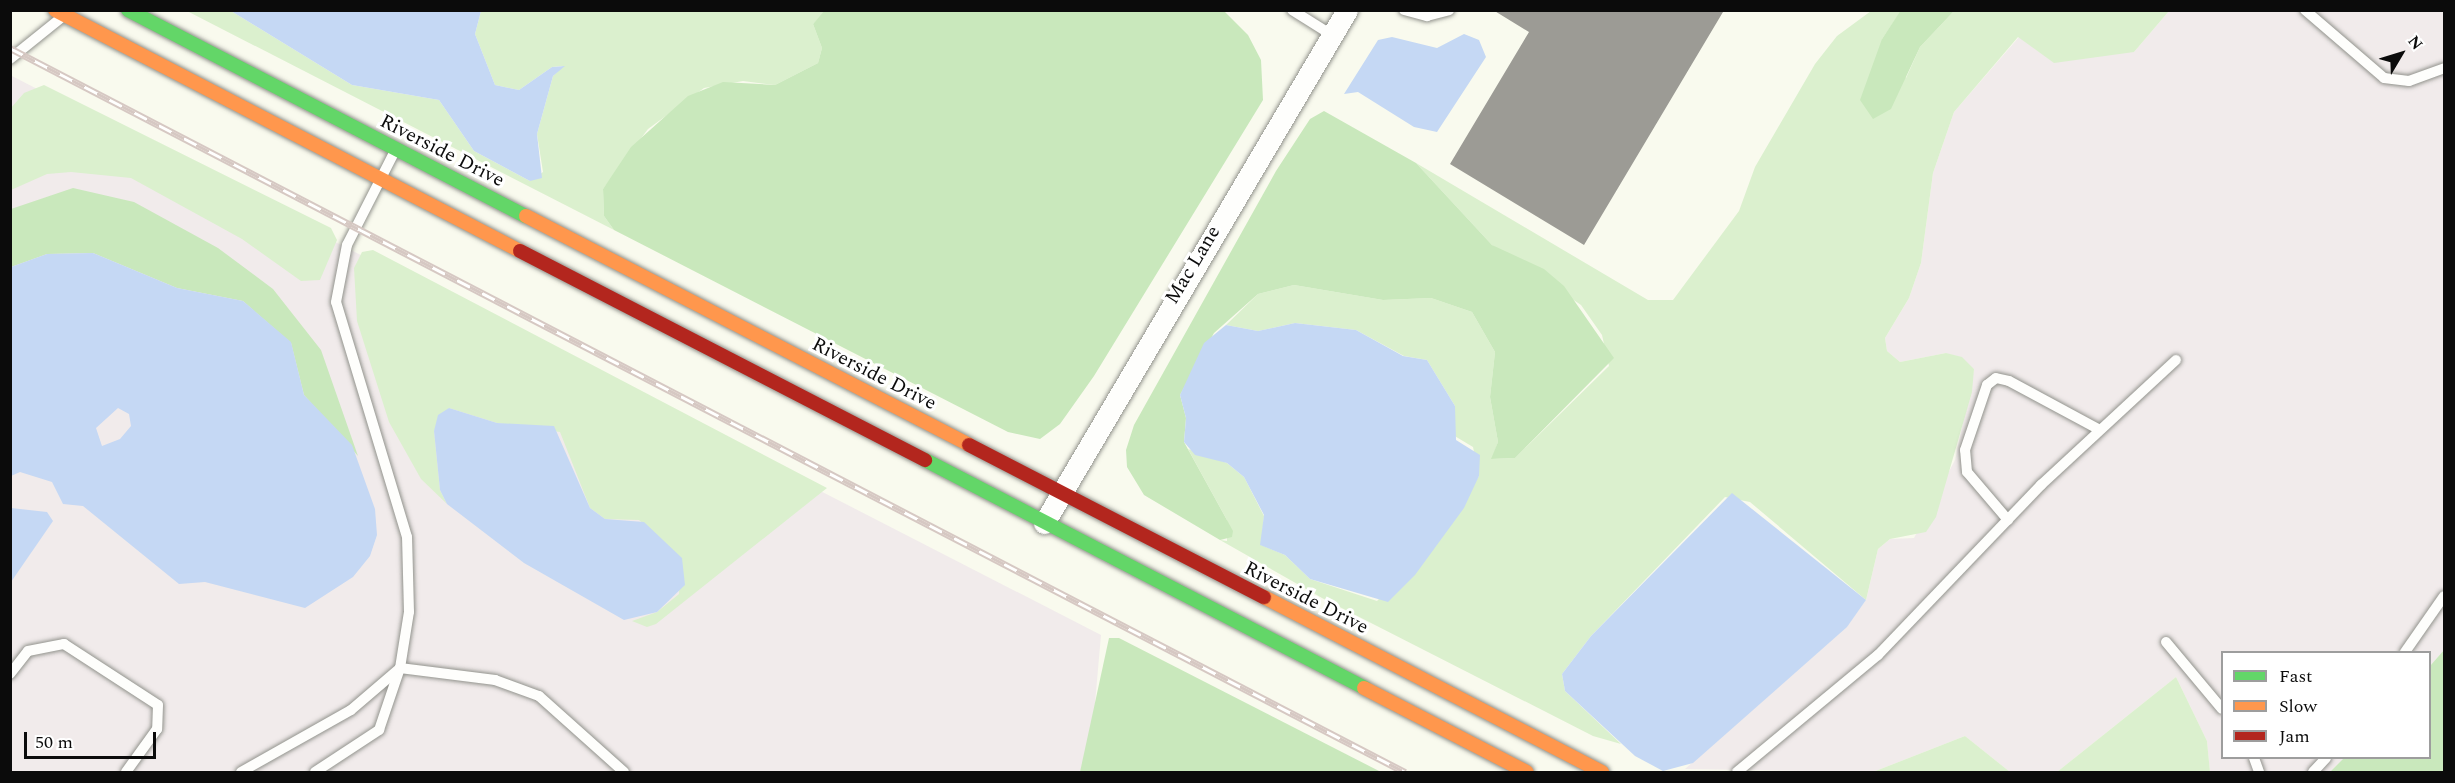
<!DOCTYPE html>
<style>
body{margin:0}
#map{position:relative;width:2455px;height:783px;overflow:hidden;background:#f9faee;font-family:Spectral,serif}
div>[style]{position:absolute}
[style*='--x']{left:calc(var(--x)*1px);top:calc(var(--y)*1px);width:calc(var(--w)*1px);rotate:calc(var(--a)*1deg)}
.industrial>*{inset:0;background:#f1ebeb}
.green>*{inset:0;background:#dbf0ce}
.forest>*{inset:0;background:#c9e8bc}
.water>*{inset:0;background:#c5d8f4}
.building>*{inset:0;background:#9c9b95}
.roads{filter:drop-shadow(0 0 2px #92938d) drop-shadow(0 0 2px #92938d)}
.lane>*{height:10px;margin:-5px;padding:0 5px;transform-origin:5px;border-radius:5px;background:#fefefc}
.street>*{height:21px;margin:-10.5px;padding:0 10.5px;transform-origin:10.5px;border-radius:10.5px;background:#fefefc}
.fast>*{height:14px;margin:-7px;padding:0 7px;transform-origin:7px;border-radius:7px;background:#63d668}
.slow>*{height:14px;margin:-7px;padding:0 7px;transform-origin:7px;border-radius:7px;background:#ff974d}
.jam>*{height:14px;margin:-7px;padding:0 7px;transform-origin:7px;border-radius:7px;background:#b3261e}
.rail>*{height:7px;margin-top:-3.5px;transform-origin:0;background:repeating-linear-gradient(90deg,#fff 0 14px,#d6c8c3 0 28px);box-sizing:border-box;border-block:2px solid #d6c8c3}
span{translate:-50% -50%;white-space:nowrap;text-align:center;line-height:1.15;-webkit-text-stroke:6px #fff;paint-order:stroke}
.street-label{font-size:20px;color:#0b0b0b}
.frame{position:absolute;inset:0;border:12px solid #0b0b0b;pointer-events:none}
.legend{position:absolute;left:2221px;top:651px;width:210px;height:108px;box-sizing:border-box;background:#fff;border:2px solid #9d9d9d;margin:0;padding:8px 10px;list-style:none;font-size:18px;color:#0b0b0b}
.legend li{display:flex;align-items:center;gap:12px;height:30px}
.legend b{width:30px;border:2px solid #9d9d9d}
.north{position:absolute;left:2371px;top:24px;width:60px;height:60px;-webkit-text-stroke:4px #fff;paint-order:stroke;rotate:52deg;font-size:16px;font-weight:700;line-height:24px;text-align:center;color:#0b0b0b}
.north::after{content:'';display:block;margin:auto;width:21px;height:27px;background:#0b0b0b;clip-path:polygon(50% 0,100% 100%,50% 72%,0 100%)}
.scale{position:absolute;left:24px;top:732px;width:132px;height:27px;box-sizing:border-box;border:3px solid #0b0b0b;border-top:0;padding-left:8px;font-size:18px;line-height:21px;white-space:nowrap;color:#0b0b0b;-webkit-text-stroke:4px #fff;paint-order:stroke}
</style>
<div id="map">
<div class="industrial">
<div style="clip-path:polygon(2169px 11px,2444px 11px,2444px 650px,2430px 666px,2430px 652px,2222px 652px,2222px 758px,2346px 758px,2332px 772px,2210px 772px,2207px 741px,2176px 677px,2057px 772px,2010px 772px,1965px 736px,1873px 772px,1685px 769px,1847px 626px,1866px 600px,1878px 549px,1890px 539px,1914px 538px,1955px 460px,1974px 369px,1946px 353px,1900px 362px,1887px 351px,1885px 338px,1909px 298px,1921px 263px,1933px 173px,1954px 112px,2019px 37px,2134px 52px)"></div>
<div style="clip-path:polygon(10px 75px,1101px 635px,1089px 772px,11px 772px)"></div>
</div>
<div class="green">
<div style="clip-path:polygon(187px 11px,231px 11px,352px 85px,439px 100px,474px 151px,530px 181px,543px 172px,537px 134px,553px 76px,563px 66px,552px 67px,519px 90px,495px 85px,475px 34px,481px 11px,825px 11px,813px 24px,822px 48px,818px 63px,775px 85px,743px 81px,704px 88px,648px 129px,603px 189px,604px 216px,614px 230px)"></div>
<div style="clip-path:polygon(1871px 11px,1901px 11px,1882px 39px,1906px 78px,1920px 47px,1954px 11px,2169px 11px,2134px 52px,2054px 63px,2018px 37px,1954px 112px,1933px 173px,1921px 263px,1909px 298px,1885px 338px,1887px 351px,1900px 362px,1946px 353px,1962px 357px,1974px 369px,1972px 392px,1936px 517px,1926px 532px,1890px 539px,1878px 549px,1866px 600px,1750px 502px,1725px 497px,1591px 636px,1562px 674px,1565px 691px,1621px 744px,1593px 736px,1322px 598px,1220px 540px,1227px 541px,1227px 520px,1188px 449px,1227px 463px,1244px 477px,1264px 516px,1261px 545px,1285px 555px,1310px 579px,1377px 601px,1440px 538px,1479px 476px,1473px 447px,1453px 435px,1455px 406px,1427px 360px,1404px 356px,1356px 330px,1295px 323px,1258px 331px,1226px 325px,1258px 294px,1294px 285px,1383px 300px,1431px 298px,1472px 312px,1495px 352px,1490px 397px,1498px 442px,1492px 459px,1515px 458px,1609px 366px,1602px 335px,1581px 305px,1492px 245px,1416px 163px,1648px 300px,1673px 300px,1739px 211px,1755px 167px,1815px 64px,1837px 36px)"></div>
<div style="clip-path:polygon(44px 85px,331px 228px,337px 240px,320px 280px,301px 281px,242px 239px,131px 178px,71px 172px,47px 174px,11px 190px,11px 108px,24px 93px)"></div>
<div style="clip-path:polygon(373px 250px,827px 488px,656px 624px,647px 627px,632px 621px,657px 612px,679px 594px,681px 558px,639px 520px,605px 519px,590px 508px,560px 432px,497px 423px,449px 408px,434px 431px,440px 490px,447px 504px,421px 479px,389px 422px,357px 321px,354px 268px,362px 252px)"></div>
<div style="clip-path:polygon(2176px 677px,2207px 741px,2210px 772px,2057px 772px)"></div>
<div style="clip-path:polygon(1965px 736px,2010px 772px,1873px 772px)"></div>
</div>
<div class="forest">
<div style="clip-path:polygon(825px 10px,1224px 11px,1248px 35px,1261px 60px,1263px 100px,1094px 376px,1060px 424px,1040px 439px,1008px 432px,614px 230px,604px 216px,603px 189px,631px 147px,688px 96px,723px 82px,775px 85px,818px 63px,822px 48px,813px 24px)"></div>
<div style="clip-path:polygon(1901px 10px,1954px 11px,1920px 47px,1891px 109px,1873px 119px,1860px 100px,1882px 39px)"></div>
<div style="clip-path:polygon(1324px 111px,1416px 163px,1492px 245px,1544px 269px,1564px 286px,1614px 358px,1515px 458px,1491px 459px,1498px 442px,1490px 397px,1495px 352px,1472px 312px,1431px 298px,1383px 300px,1294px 285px,1258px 294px,1214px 333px,1180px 395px,1186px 418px,1184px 442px,1233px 531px,1232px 537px,1220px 540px,1144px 495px,1127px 467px,1126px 450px,1134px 425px,1276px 171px,1310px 119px)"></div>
<div style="clip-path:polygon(73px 188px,134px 202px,218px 248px,273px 289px,321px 350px,358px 456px,304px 395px,291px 343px,243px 301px,177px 288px,93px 253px,47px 254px,11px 267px,11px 209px)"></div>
<div style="clip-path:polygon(1109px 638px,1119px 638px,1381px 772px,1080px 772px)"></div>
<div style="clip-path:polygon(2444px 650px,2444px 772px,2330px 772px,2344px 758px,2430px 758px,2430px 666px)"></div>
</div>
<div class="water">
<div style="clip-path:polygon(231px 11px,481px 11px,475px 34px,495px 85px,519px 90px,552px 67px,565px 66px,553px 76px,537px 134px,542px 178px,530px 181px,474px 151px,439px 100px,352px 85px)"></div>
<div style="clip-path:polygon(1464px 34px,1479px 40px,1486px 57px,1437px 132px,1414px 127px,1358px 92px,1344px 94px,1378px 40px,1392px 37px,1437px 48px)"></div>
<div style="clip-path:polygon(evenodd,93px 253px,177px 288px,243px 301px,291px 342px,304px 395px,352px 445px,375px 509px,377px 535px,370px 556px,353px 577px,305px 608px,205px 582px,179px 584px,83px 506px,63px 504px,52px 482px,20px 472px,11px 476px,11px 267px,47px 254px,93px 253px,118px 408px,129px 414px,131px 426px,120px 439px,102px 446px,96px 428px,118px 408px)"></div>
<div style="clip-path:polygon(1295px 323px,1356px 330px,1403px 356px,1427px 360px,1455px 406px,1456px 440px,1480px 455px,1479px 476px,1464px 508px,1415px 575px,1388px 602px,1310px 579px,1285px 555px,1260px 545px,1264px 515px,1244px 477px,1227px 463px,1195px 455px,1184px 442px,1186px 418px,1180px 395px,1204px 343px,1226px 325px,1258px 331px)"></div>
<div style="clip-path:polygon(449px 408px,497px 423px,554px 426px,590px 508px,605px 519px,644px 522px,682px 558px,685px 585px,657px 612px,624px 620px,524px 563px,447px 504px,440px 490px,434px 431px,438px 415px)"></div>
<div style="clip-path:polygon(1732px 493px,1866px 600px,1847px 627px,1693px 763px,1663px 771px,1635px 756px,1565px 691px,1562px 674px,1591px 636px)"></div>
<div style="clip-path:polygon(11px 508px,47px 512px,53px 521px,11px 582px)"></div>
</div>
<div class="building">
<div style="clip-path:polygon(1493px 10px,1723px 12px,1584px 245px,1450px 164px,1529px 32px)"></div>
</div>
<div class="roads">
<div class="lane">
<div style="--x:1292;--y:10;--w:47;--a:32"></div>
<div style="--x:1404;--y:10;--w:24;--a:15"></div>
<div style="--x:1427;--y:16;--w:23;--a:-15"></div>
<div style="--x:2305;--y:10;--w:104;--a:40.7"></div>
<div style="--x:2384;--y:78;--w:25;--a:7"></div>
<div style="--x:2409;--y:81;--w:37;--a:-20"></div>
<div style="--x:10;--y:59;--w:67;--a:-38.9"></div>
<div style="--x:2008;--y:520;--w:63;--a:-130.5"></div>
<div style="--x:1967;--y:472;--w:22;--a:-95"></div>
<div style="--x:1965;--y:450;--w:69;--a:-71.3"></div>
<div style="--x:1987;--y:385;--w:11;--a:-38"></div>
<div style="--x:1996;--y:378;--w:13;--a:13"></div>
<div style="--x:2009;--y:381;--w:101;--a:28.3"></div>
<div style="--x:2166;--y:642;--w:87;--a:50.1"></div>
<div style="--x:2405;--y:652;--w:68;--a:-55.1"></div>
<div style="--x:10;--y:674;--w:29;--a:-52"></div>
<div style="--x:28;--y:651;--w:37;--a:-11"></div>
<div style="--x:64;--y:644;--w:112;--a:33"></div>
<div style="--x:158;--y:705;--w:24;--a:92"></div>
<div style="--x:157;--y:729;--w:53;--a:125.8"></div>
<div style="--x:2254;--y:758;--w:15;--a:70"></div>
<div style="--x:241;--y:772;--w:126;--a:-29.4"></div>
<div style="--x:351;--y:710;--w:65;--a:-40.6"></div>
<div style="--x:400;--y:668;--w:96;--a:7.2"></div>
<div style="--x:495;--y:680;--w:47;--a:20"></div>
<div style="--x:539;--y:696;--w:114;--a:41.8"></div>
<div style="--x:315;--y:772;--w:77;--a:-33.3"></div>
<div style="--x:379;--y:730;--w:65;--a:-71.3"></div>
<div style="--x:400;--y:668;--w:57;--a:-80.9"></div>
<div style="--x:409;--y:612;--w:75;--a:-91.5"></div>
<div style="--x:407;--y:537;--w:245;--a:-106.8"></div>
<div style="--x:336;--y:302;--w:58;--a:-79.1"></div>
<div style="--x:347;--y:245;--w:108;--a:-63"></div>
<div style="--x:1737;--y:772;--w:183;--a:-39.7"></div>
<div style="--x:1878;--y:655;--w:236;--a:-46.2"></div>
<div style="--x:2041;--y:485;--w:184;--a:-42.8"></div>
<div style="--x:2313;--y:772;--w:19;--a:-47"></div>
</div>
<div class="street">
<div style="--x:1044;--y:523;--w:596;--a:-59.43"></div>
</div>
<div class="fast">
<div style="--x:128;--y:10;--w:448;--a:27.4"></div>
<div style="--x:925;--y:460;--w:495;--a:27.4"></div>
</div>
<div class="slow">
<div style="--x:55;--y:10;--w:524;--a:27.4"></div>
<div style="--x:526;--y:216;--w:499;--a:27.3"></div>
<div style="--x:1264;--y:597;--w:381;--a:27.4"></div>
<div style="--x:1364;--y:688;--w:183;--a:27.3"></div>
</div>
<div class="jam">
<div style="--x:520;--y:251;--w:456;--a:27.3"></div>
<div style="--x:969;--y:445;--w:332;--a:27.3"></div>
</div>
</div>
<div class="rail">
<div style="--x:10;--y:48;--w:1572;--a:27.43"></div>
</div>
<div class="street-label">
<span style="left:442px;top:151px;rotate:27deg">Riverside Drive</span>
<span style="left:1193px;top:265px;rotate:-59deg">Mac Lane</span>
<span style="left:874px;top:374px;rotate:27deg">Riverside Drive</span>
<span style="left:1306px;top:598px;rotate:27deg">Riverside Drive</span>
</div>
<div class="frame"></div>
<ul class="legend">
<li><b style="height:8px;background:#63d668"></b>Fast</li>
<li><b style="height:8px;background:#ff974d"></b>Slow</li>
<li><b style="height:8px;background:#b3261e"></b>Jam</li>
</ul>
<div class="north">N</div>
<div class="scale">50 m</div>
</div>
